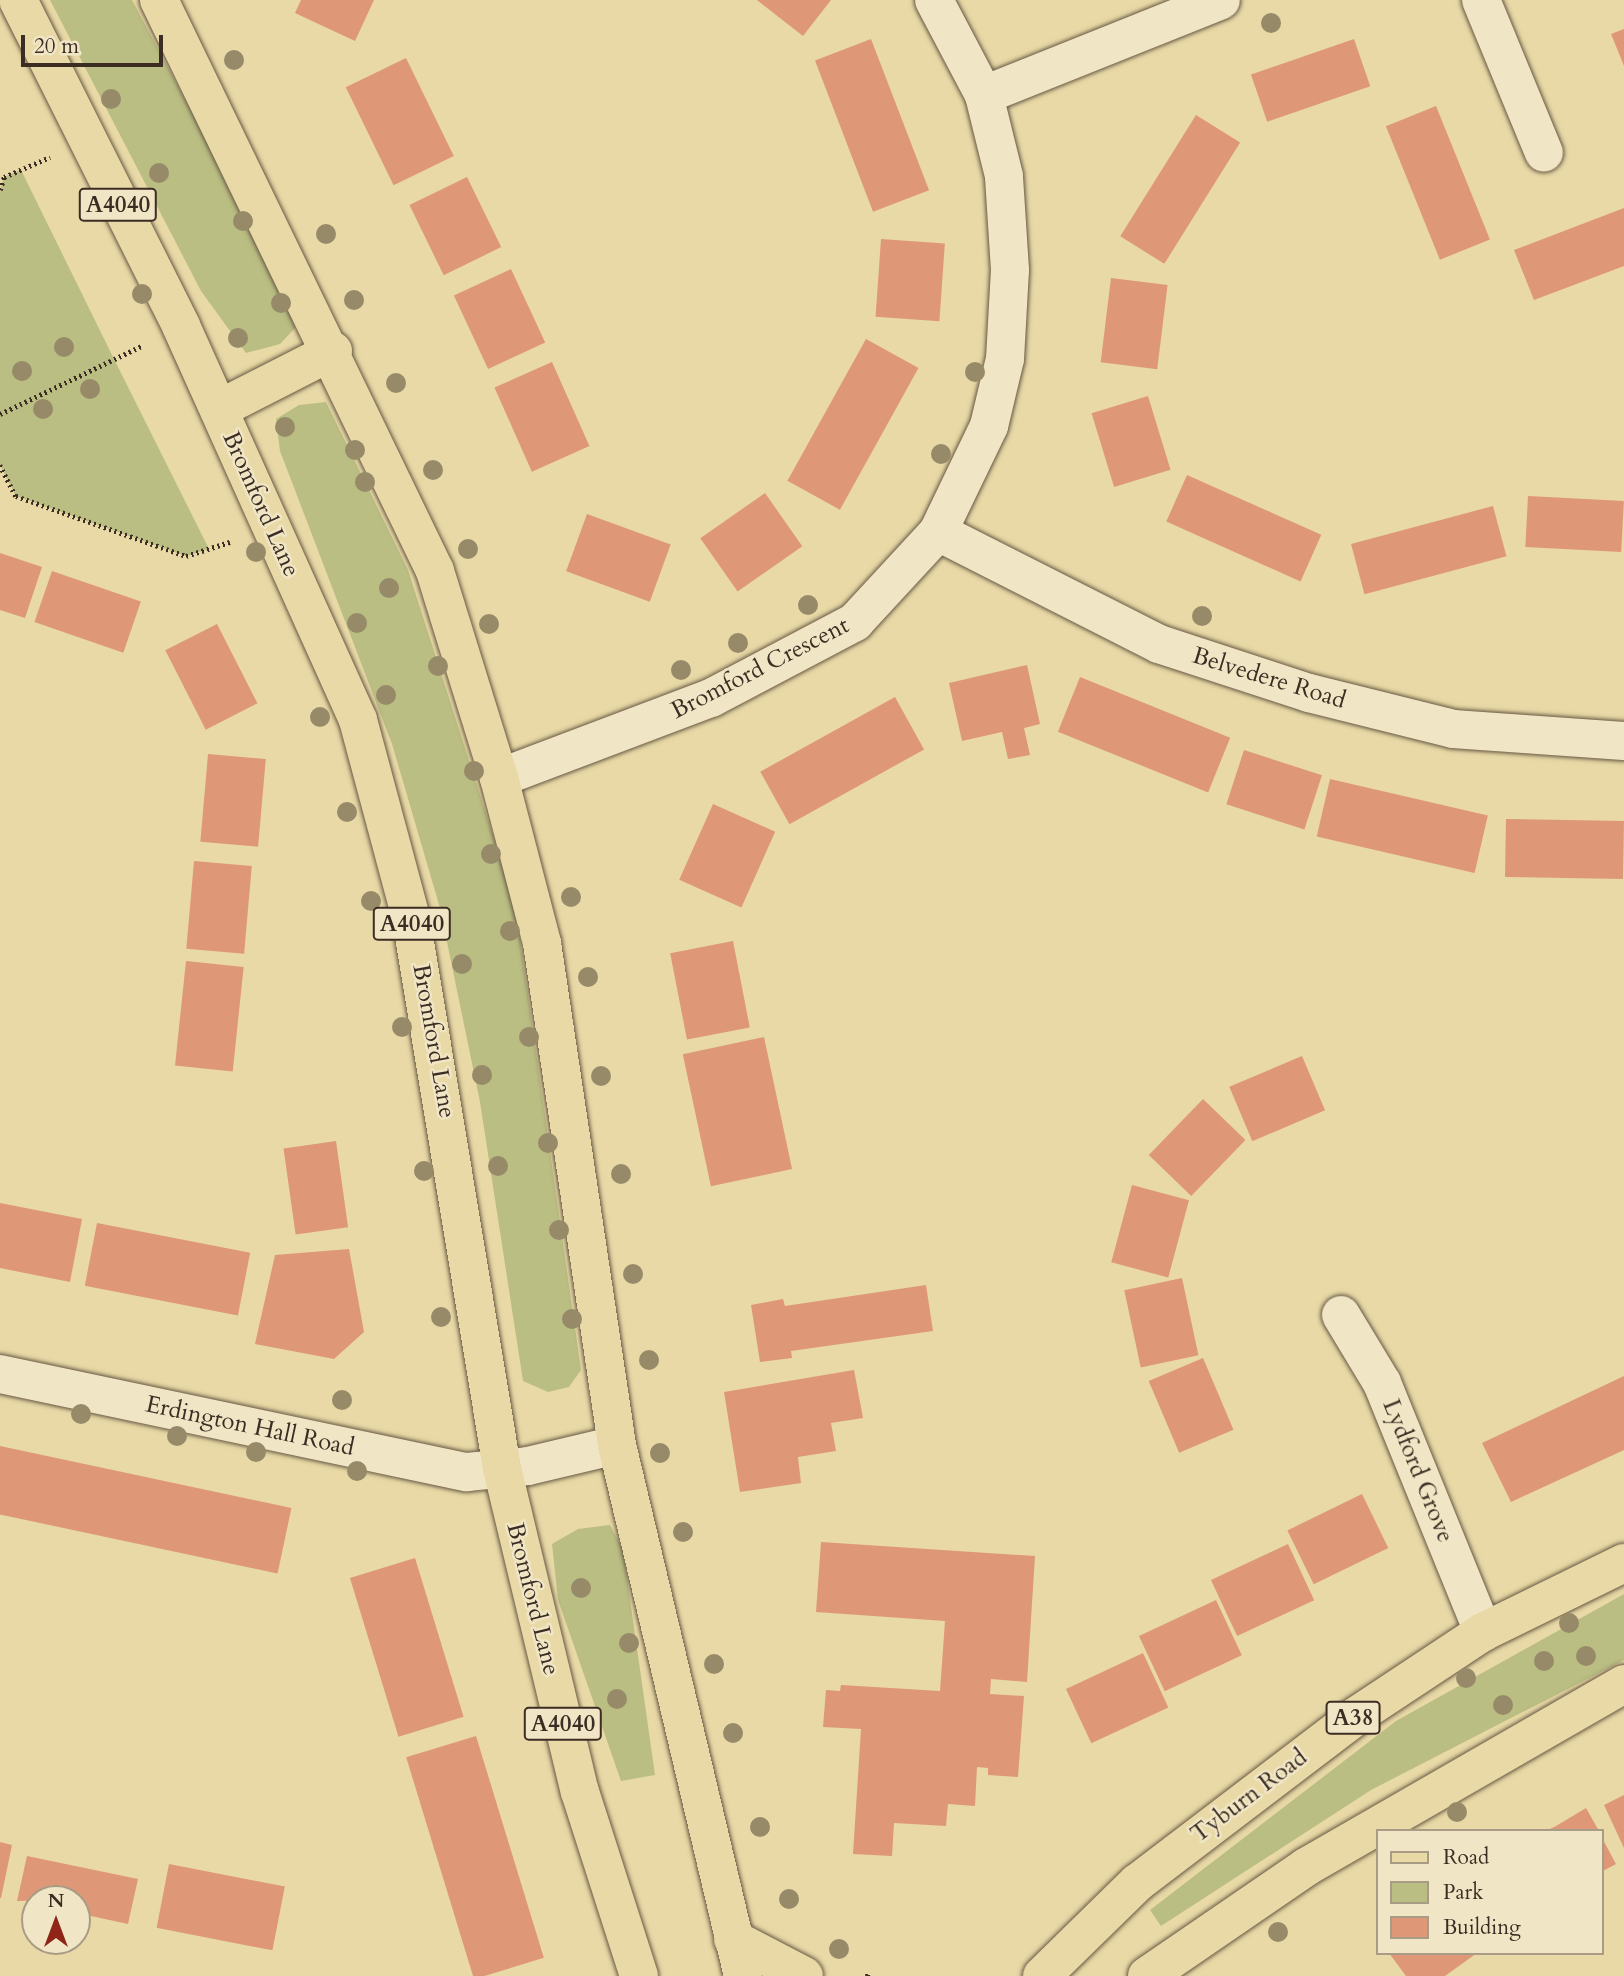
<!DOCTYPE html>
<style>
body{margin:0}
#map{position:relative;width:1624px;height:1976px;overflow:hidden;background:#e8d9a6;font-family:Cardo,serif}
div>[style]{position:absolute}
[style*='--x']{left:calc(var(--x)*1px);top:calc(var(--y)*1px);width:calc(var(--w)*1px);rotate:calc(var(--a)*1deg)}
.green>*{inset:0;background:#babe83}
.building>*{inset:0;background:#df9877;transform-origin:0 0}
.path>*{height:4.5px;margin-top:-2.25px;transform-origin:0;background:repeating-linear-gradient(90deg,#3c2d24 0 2px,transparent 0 5.5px)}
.roads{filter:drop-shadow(0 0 2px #675844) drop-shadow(0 0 2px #675844)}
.street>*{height:38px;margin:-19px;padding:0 19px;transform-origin:19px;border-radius:19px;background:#f0e6c5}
.primary>*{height:38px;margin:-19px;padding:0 19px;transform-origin:19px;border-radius:19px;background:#e8d9a6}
.highway>*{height:38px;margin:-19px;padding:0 19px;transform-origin:19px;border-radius:19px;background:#e8d9a6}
.trees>*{width:20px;height:20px;margin:-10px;border-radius:50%;background:#978a69}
span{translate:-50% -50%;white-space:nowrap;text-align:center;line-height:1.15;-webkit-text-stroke:5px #f0e6c5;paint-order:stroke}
.shield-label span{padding:2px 5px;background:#f0e6c5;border:2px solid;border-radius:5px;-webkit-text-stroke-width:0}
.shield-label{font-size:23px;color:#3c2d24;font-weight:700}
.street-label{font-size:24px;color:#3c2d24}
.legend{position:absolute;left:1376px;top:1829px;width:228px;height:126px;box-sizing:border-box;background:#f0e6c5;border:2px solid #a89c85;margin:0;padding:9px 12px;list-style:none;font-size:21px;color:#3c2d24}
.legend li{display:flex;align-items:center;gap:14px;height:35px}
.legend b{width:35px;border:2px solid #a89c85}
.north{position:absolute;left:21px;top:1885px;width:70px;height:70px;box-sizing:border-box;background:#f0e6c5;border:2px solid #a89c85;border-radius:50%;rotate:0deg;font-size:19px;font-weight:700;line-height:28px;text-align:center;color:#3c2d24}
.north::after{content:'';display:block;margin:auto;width:24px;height:32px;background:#8f2418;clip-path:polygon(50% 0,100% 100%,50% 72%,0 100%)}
.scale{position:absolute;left:21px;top:35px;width:142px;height:32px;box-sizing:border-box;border:4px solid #3c2d24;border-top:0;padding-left:9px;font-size:21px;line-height:24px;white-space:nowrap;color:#3c2d24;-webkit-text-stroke:5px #f0e6c5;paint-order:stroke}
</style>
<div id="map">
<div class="green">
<div style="clip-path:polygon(50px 0,132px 0,284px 286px,295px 328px,280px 344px,246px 353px,201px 291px)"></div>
<div style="clip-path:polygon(21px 170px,114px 359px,209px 549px,186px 556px,16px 496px,0 465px,0 190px,4px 177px)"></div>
<div style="clip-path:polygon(326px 402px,408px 570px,515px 904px,581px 1370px,569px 1387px,548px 1392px,523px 1381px,480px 1102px,440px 908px,392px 744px,280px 451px,276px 419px,299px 405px)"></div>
<div style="clip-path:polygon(610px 1525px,623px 1550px,655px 1775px,621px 1781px,558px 1600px,552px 1544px,578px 1529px)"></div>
<div style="clip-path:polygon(1624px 1594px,1624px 1660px,1371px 1790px,1161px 1926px,1150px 1910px,1396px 1721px)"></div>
</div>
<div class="building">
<div style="clip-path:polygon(301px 0,374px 0,355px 41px,295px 13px)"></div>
<div style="clip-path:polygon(757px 0,831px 0,803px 36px)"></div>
<div style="clip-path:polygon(1624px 29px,1624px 66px,1611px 34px)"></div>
<div style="left:871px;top:39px;width:162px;height:60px;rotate:69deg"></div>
<div style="left:1354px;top:39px;width:50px;height:109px;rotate:71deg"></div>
<div style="left:406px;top:58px;width:109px;height:67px;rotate:64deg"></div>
<div style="left:1436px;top:106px;width:144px;height:54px;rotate:68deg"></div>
<div style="left:1196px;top:115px;width:52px;height:143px;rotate:32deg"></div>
<div style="left:467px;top:177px;width:78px;height:64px;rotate:64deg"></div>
<div style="clip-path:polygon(1624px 208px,1624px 266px,1534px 300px,1514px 250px)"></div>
<div style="left:881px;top:239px;width:64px;height:78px;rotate:4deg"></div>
<div style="left:511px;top:269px;width:81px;height:63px;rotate:65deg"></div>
<div style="left:1111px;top:278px;width:57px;height:85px;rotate:7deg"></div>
<div style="left:866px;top:339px;width:60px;height:162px;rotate:29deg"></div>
<div style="left:552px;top:362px;width:92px;height:63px;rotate:66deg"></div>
<div style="left:1148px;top:396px;width:77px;height:59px;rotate:73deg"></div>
<div style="left:1187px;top:475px;width:147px;height:51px;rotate:24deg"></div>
<div style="left:765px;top:493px;width:65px;height:79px;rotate:55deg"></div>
<div style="left:1528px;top:496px;width:96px;height:51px;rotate:3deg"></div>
<div style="left:1493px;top:506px;width:52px;height:147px;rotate:75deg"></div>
<div style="left:587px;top:514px;width:89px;height:61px;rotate:20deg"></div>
<div style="clip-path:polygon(0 553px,42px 567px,25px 618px,0 610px)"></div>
<div style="left:52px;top:571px;width:94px;height:54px;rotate:19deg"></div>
<div style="left:217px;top:624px;width:89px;height:58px;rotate:63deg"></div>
<div style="clip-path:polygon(1027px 665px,1040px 724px,1024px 728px,1030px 755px,1008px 759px,1002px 732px,962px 741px,949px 683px)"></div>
<div style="left:1080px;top:677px;width:162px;height:59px;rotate:22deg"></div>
<div style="left:895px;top:697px;width:60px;height:154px;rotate:61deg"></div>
<div style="left:1244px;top:750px;width:82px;height:57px;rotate:18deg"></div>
<div style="left:208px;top:754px;width:58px;height:88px;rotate:5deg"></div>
<div style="left:1330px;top:779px;width:162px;height:59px;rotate:13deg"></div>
<div style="left:713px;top:804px;width:68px;height:83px;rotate:24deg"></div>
<div style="left:1506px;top:819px;width:118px;height:58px;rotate:1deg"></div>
<div style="left:194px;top:861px;width:58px;height:88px;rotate:5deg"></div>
<div style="left:733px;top:941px;width:88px;height:64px;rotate:79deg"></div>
<div style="left:186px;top:961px;width:58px;height:105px;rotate:6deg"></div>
<div style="left:764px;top:1037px;width:135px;height:83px;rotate:78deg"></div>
<div style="left:1302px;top:1056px;width:59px;height:79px;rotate:67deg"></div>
<div style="left:1203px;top:1099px;width:59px;height:78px;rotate:44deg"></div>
<div style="left:336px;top:1141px;width:87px;height:53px;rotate:82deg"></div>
<div style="left:1132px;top:1185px;width:59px;height:80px;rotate:15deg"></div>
<div style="clip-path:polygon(0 1203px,82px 1219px,70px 1282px,0 1268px)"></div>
<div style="left:97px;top:1223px;width:156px;height:64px;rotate:11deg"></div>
<div style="clip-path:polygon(349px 1249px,364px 1332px,334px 1359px,255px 1344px,275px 1255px)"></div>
<div style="left:1182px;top:1278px;width:79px;height:59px;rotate:78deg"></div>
<div style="clip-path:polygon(926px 1285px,933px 1331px,791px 1351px,792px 1358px,760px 1362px,751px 1305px,783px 1299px,785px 1306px)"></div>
<div style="left:1203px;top:1358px;width:78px;height:59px;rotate:67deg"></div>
<div style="clip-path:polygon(854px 1370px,863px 1418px,831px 1423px,836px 1451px,798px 1457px,801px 1483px,740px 1492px,724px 1392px)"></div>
<div style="clip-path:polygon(1624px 1376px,1624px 1450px,1511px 1502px,1482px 1443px)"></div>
<div style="left:0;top:1446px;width:298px;height:67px;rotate:12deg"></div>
<div style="left:1362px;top:1494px;width:60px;height:83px;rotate:64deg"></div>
<div style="clip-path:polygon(821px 1542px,1035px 1556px,1027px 1682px,991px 1679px,990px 1694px,1024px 1696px,1018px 1777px,988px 1775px,988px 1768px,977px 1767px,975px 1806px,948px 1804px,946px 1826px,894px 1823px,892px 1856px,853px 1854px,861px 1729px,823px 1727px,826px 1690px,840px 1691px,841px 1685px,940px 1691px,945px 1621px,816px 1612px)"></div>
<div style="left:1288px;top:1544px;width:62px;height:85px;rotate:65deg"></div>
<div style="left:415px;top:1558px;width:166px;height:68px;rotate:73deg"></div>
<div style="left:1216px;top:1600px;width:61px;height:85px;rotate:65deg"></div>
<div style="left:1143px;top:1653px;width:60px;height:85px;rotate:65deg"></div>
<div style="left:476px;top:1736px;width:232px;height:73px;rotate:73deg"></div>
<div style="clip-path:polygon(1624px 1795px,1624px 1848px,1604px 1805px)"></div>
<div style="clip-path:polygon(1586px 1808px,1599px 1831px,1546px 1831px,1556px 1826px)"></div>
<div style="clip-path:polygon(1601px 1836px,1616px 1864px,1601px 1872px)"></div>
<div style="clip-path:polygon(0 1842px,12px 1845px,1px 1898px,0 1898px)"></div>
<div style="clip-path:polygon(27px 1856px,138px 1879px,128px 1924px,77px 1913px,77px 1899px,17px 1901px)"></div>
<div style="left:169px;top:1864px;width:118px;height:65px;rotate:11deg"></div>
<div style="clip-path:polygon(1389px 1953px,1477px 1953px,1445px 1976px,1406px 1976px)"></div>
</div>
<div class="path">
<div style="--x:0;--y:190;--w:14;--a:-73"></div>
<div style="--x:4;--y:177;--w:50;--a:-23.5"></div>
<div style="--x:0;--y:414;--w:157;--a:-25.7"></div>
<div style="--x:0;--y:465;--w:35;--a:63"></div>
<div style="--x:16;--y:496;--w:180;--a:19.4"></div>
<div style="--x:186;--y:556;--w:46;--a:-17.7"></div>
<div style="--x:867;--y:1976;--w:3;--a:-72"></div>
</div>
<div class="roads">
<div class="street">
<div style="--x:1481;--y:0;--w:165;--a:67.6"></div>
<div style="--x:984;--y:95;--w:255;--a:-21.8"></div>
<div style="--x:938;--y:532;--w:248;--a:26.9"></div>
<div style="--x:1159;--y:644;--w:158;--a:18.1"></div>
<div style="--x:1309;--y:693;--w:148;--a:14"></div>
<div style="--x:1453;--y:729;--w:171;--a:4"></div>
<div style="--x:499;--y:778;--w:227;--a:-20.7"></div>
<div style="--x:711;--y:698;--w:163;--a:-27.8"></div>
<div style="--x:855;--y:622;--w:122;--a:-47.3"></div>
<div style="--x:938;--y:532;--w:118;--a:-64.3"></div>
<div style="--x:989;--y:426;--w:69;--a:-76.6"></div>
<div style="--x:1005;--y:359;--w:89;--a:-86.8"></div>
<div style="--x:1010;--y:270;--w:94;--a:-93.7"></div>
<div style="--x:1004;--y:176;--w:83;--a:-103.9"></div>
<div style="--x:984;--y:95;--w:107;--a:-117.8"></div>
<div style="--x:1341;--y:1315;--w:79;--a:58.9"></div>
<div style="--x:1382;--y:1383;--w:269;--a:67.9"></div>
<div style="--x:0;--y:1374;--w:477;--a:11.9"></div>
<div style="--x:467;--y:1472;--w:61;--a:-5.6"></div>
<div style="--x:528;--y:1466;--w:91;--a:-13.3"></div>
</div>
<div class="primary">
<div style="--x:18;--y:0;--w:364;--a:63.4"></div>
<div style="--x:181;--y:326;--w:432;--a:65.8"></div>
<div style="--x:358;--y:720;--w:205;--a:75"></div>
<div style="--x:411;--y:918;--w:557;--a:80.61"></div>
<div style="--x:502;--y:1468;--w:333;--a:76.5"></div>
<div style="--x:580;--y:1792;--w:193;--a:72.2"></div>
<div style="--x:159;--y:0;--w:634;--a:64.2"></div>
<div style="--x:435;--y:571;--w:217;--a:72.8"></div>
<div style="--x:499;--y:778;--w:171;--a:75.4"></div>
<div style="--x:542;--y:943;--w:508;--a:81.5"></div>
<div style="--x:617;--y:1445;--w:546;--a:76.65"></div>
<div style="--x:219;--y:409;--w:128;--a:-27"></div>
<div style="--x:733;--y:1939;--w:80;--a:27.5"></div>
</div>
<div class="highway">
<div style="--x:1042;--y:1976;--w:133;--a:-44.4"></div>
<div style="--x:1137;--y:1883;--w:275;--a:-37.3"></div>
<div style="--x:1356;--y:1716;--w:152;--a:-33.5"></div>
<div style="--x:1483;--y:1632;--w:157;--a:-26.1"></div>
<div style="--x:1147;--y:1976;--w:193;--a:-34.4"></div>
<div style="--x:1306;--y:1867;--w:367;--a:-29.9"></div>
</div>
</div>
<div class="trees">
<div style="left:1271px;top:23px"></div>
<div style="left:234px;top:60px"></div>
<div style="left:111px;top:99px"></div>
<div style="left:159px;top:173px"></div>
<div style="left:243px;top:221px"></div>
<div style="left:326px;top:234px"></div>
<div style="left:142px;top:294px"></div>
<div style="left:354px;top:300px"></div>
<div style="left:281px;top:303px"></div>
<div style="left:238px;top:338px"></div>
<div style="left:64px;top:347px"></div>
<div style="left:22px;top:371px"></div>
<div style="left:975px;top:372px"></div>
<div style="left:396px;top:383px"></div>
<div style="left:90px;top:389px"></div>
<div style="left:43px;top:409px"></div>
<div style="left:285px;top:427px"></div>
<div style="left:355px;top:450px"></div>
<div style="left:941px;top:454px"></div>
<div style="left:433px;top:470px"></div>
<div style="left:365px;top:482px"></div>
<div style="left:468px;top:549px"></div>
<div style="left:256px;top:552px"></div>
<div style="left:389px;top:588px"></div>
<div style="left:808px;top:605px"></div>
<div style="left:1202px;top:616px"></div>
<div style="left:357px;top:623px"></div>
<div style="left:489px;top:624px"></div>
<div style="left:738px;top:643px"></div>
<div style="left:438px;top:666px"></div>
<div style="left:681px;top:670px"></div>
<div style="left:386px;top:695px"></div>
<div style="left:320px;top:717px"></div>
<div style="left:474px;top:771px"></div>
<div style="left:347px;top:812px"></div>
<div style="left:491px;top:854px"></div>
<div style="left:571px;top:897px"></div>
<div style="left:371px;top:901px"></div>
<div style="left:510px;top:931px"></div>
<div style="left:462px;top:964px"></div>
<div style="left:588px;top:977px"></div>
<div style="left:402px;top:1027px"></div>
<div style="left:529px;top:1037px"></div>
<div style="left:482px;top:1075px"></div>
<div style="left:601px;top:1076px"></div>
<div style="left:548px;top:1143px"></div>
<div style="left:498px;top:1166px"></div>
<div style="left:424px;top:1171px"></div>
<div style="left:621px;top:1174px"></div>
<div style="left:559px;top:1230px"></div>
<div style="left:633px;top:1274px"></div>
<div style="left:441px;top:1317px"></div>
<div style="left:572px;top:1319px"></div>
<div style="left:649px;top:1360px"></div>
<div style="left:342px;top:1400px"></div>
<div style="left:81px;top:1414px"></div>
<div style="left:177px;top:1436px"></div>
<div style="left:256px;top:1452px"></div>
<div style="left:660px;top:1453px"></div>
<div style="left:357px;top:1471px"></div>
<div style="left:683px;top:1532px"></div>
<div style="left:581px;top:1588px"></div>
<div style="left:1569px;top:1623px"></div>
<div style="left:629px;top:1643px"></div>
<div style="left:1586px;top:1656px"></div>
<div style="left:1544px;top:1661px"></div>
<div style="left:714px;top:1664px"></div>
<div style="left:1466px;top:1678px"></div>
<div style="left:617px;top:1699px"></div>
<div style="left:1503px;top:1705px"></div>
<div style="left:733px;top:1733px"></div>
<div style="left:1457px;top:1812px"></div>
<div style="left:760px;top:1827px"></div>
<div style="left:789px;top:1899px"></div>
<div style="left:1278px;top:1932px"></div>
<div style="left:839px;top:1949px"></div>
</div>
<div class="shield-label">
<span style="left:118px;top:205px">A4040</span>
<span style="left:412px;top:924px">A4040</span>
<span style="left:1353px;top:1718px">A38</span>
<span style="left:563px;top:1724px">A4040</span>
</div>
<div class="street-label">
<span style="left:261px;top:504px;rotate:66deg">Bromford Lane</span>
<span style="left:760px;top:668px;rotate:-27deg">Bromford Crescent</span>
<span style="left:1269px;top:678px;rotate:17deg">Belvedere Road</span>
<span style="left:434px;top:1041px;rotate:80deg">Bromford Lane</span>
<span style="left:250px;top:1426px;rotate:12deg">Erdington Hall Road</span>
<span style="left:1418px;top:1471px;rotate:68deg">Lydford Grove</span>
<span style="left:533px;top:1599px;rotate:76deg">Bromford Lane</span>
<span style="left:1249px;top:1796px;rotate:-37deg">Tyburn Road</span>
</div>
<ul class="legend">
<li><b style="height:9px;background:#e8d9a6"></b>Road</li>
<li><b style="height:19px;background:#babe83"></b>Park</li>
<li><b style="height:19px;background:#df9877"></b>Building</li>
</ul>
<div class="north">N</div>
<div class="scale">20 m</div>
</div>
